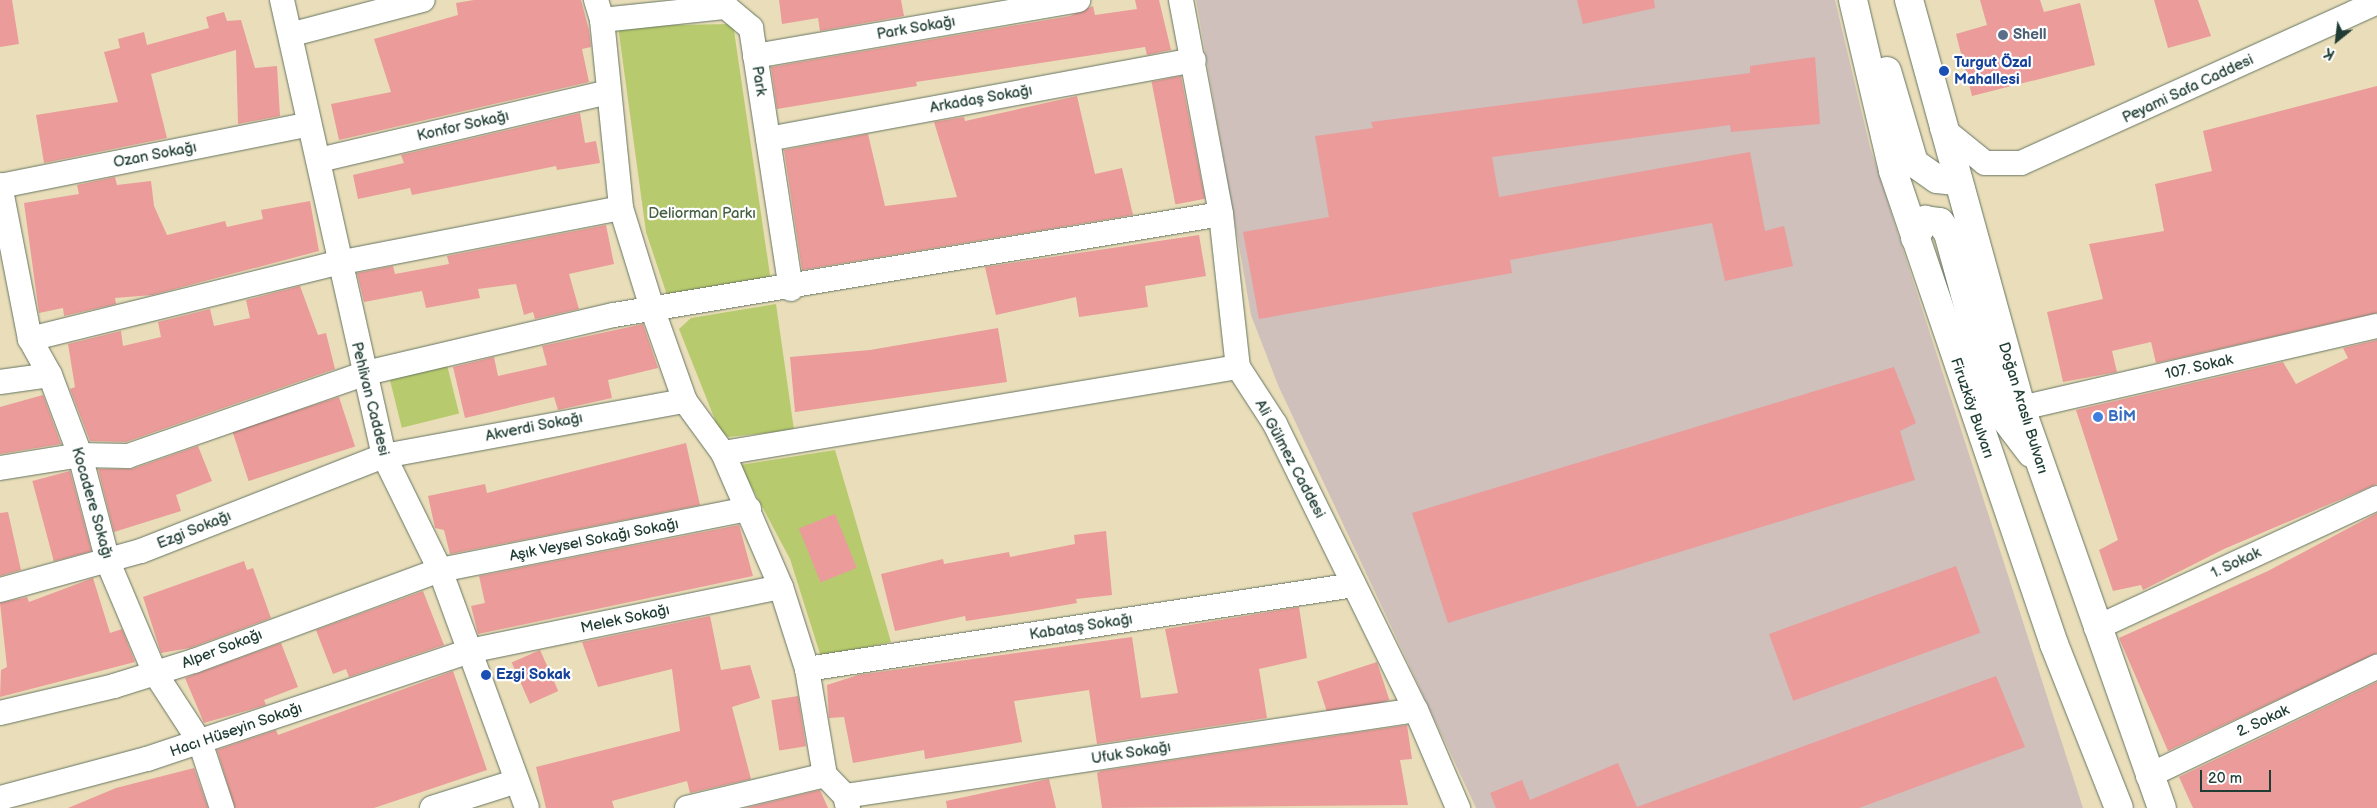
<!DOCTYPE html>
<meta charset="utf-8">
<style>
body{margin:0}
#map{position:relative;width:2377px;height:808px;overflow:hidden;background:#e9deb9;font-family:"Balsamiq Sans",sans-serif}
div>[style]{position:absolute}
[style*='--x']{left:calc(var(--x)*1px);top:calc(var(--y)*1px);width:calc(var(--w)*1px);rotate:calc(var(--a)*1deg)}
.industrial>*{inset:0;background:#cfc0bb}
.green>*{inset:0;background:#b7ca6d;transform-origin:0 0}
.building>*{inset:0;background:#ea9b9a;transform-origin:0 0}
.roads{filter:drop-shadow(0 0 1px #667563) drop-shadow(0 0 1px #667563)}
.minor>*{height:24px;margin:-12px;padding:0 12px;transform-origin:12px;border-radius:12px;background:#fff}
.major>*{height:28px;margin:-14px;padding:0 14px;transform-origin:14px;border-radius:14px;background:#fff}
.dots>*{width:14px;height:14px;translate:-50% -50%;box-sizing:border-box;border:2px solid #fff;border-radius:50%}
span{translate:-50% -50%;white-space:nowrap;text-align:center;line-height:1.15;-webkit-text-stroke:4.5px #fff;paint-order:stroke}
.street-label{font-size:15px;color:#1f3d34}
.service-label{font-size:15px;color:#4e5e75;font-weight:700}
.left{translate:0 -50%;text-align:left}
.transit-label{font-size:15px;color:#164399;font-weight:700}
.park-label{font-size:15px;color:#456042}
.shop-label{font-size:15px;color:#366cbe;font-weight:700}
.north{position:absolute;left:2312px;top:15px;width:50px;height:50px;-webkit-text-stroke:4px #fff;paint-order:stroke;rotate:209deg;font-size:14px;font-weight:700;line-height:20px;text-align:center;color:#1f3d34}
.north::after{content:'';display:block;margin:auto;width:18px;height:22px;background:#1f3d34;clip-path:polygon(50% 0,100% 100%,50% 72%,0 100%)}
.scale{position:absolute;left:2200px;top:770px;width:71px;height:22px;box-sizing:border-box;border:2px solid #1f3d34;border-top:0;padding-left:6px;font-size:15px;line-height:18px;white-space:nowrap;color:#1f3d34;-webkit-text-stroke:4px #fff;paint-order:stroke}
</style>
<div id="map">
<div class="industrial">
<div style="clip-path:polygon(1196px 0,1835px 0,1870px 147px,2083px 808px,1476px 808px,1278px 385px,1251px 315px)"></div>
</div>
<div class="green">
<div style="clip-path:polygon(733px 24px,771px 282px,668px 298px,646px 232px,618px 26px)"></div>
<div style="clip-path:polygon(776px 304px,794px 430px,728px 437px,719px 430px,679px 329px,691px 318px)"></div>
<div style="left:446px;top:361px;width:54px;height:59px;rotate:76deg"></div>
<div style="clip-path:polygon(835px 450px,891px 642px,821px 657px,790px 559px,740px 465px)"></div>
</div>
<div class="building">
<div style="clip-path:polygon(0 0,12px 0,19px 44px,0 47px)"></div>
<div style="clip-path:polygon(474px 0,581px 0,589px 30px,591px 47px,582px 49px,589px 82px,339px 140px,331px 104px,391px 92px,374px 39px,458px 15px,456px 3px)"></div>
<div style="clip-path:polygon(779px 0,901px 0,904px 16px,820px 31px,818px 18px,782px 24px)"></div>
<div style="clip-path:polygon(1135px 0,1159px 0,1171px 50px,1147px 55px,1145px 47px,916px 82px,917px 86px,777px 109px,771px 67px,1070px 16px,1093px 6px,1095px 15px,1137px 9px)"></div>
<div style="clip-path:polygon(1577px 0,1654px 0,1655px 8px,1583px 24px)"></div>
<div style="clip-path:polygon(1980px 0,2040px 0,2044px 12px,2080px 3px,2095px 65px,1972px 96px,1956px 34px,1987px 25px)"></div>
<div style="clip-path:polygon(2154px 0,2198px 0,2211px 36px,2168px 48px)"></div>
<div style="clip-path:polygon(224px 12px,227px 21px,241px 20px,255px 68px,277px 66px,280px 116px,238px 124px,236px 50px,151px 74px,167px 138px,44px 163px,36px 115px,118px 102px,104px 52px,120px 48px,118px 39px,144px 32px,147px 45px,209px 28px,206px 17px)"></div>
<div style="clip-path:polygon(1815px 57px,1820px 124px,1731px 132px,1730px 125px,1492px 157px,1499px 197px,1750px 152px,1765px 231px,1784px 226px,1793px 266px,1725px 281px,1712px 223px,1510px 260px,1512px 273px,1259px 319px,1243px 232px,1329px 217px,1315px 136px,1373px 128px,1371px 122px,1750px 73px,1750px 66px)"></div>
<div style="left:1181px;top:76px;width:125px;height:30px;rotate:79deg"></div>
<div style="clip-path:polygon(2377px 86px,2377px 313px,2156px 363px,2151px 342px,2112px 351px,2117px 372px,2063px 382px,2047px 312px,2103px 299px,2089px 244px,2164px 231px,2155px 184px,2212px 171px,2203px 131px)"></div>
<div style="clip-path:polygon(1077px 96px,1095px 174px,1122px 168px,1133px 215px,802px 270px,784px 150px,868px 134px,885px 206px,957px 197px,934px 122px,964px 117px,965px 121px)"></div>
<div style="clip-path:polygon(580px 113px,585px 143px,596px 141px,600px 163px,557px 170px,556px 166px,412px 195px,410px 188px,358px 199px,353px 175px,404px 163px,401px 155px)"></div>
<div style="clip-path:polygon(115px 177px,117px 185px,151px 181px,154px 206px,167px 235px,225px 221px,227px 227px,263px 219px,261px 210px,310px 201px,319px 251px,152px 295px,115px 298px,116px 304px,64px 316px,63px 308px,39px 313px,24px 203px,79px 194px,77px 185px)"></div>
<div style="clip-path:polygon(606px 225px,614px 264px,569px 274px,579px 309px,535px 319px,533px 312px,524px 315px,516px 284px,478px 289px,480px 298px,426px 308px,422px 291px,364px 302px,357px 273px,393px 266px,395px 274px,449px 264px,447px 256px)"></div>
<div style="clip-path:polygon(1199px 235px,1206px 276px,1145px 286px,1148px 307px,1079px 317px,1076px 297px,996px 315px,985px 267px)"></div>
<div style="clip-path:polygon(300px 286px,318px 335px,326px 333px,335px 369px,126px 442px,90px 441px,70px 389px,75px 387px,68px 344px,121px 331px,123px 346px,161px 337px,158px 322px,210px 309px,214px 326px,250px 318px,246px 300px)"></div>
<div style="clip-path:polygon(643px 324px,658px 368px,608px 380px,612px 398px,558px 410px,554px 397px,465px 418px,453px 367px,494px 357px,498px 376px,547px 365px,542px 346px)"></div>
<div style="clip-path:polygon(998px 328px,1007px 382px,795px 412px,790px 357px,870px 350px)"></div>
<div style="clip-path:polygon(2377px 340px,2377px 484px,2224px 549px,2143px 590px,2141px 585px,2113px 591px,2099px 550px,2118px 540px,2076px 410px,2283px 362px,2296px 384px,2348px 358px,2343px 348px)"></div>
<div style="clip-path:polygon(1894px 367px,1916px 423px,1900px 431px,1915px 480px,1448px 623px,1412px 513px)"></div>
<div style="clip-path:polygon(43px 395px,61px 444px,0 454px,0 407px)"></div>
<div style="left:339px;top:397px;width:52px;height:112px;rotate:72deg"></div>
<div style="clip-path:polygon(686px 443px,700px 505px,450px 554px,444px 530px,435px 528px,428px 496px,485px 484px,487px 493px)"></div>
<div style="clip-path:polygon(198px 446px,212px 481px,176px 495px,181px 511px,114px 532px,98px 469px,132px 469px)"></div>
<div style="left:70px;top:471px;width:83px;height:39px;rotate:75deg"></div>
<div style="clip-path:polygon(8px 512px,21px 570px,0 576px,0 513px)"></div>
<div style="clip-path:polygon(2377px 513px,2377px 653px,2168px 751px,2119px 638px,2268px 571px)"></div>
<div style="left:835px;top:514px;width:58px;height:39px;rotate:68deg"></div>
<div style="clip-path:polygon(739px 525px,753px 576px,478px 634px,471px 606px,485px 603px,479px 576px)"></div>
<div style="clip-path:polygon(1106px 531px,1112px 595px,1076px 599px,1077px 603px,1031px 611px,966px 621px,965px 616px,895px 631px,881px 574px,943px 559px,944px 564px,1009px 552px,1010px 557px,1075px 544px,1074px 535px)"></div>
<div style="clip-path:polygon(244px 561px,247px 570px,253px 568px,271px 618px,190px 648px,161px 653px,143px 597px)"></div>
<div style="left:1956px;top:566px;width:71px;height:199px;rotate:70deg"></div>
<div style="clip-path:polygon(93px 578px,110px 633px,122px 629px,135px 662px,0 697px,1px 670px,7px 667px,0 603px,27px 597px,29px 602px)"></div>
<div style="clip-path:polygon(423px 591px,444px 645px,349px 677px,346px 669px,333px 674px,316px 630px)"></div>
<div style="clip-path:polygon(1299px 607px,1307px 658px,1259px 669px,1267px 718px,1097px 744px,1089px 690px,1014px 701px,1022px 742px,925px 759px,924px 750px,853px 763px,844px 717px,829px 718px,827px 685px,858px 675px,1132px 637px,1141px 698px,1178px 693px,1165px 629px)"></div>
<div style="clip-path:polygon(710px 616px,721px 670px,750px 665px,760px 698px,732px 707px,751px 779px,690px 793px,687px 781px,612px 801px,614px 808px,546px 808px,536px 767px,680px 731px,672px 669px,598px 687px,582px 642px)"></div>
<div style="clip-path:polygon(281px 643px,298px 687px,264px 700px,266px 705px,204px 723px,185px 678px)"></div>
<div style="left:540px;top:650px;width:45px;height:31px;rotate:66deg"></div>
<div style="left:1377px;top:662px;width:40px;height:63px;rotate:72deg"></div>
<div style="clip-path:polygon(453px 671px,487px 770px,374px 808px,235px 808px,217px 750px,276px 730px,278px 735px)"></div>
<div style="clip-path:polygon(1996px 676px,2025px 747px,1859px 808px,1496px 808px,1490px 793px,1522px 780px,1530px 800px,1618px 763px,1637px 807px)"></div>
<div style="clip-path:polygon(2377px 682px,2377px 808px,2193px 808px,2179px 777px)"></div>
<div style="left:798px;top:696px;width:51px;height:27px;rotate:81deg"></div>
<div style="clip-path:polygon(1407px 725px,1412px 759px,1400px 760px,1408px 805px,1102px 808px,1097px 773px,1101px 771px)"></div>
<div style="clip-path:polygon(194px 768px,208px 808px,68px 808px,116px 788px)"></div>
<div style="clip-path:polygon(1049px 779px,1056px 808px,947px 808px,946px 801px)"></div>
<div style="clip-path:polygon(820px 790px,828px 808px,746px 808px)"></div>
</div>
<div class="roads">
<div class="minor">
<div style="--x:282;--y:0;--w:467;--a:77.4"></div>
<div style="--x:384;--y:456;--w:127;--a:63.8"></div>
<div style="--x:440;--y:570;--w:253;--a:69.9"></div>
<div style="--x:596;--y:0;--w:21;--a:73"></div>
<div style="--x:602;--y:20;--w:189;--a:84.2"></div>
<div style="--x:621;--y:208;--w:105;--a:72.8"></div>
<div style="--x:652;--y:308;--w:99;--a:70.5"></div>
<div style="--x:685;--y:401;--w:64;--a:53.8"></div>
<div style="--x:723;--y:453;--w:146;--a:66.6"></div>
<div style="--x:781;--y:587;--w:86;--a:72.4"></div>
<div style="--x:807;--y:669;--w:108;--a:80.4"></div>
<div style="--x:825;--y:775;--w:29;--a:46"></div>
<div style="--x:845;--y:796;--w:12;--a:76"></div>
<div style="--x:1181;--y:0;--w:218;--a:79.4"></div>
<div style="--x:1221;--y:214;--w:154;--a:83.7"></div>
<div style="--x:1238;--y:367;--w:68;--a:57"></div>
<div style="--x:1275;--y:424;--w:319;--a:63.8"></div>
<div style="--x:1416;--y:710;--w:107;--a:66.8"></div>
<div style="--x:602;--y:20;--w:125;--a:-6"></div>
<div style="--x:726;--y:7;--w:33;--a:40"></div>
<div style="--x:751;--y:28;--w:264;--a:81.3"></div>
<div style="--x:293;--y:34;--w:134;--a:-14.7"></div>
<div style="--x:755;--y:56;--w:328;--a:-9.8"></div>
<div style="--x:1942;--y:128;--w:55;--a:39.1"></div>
<div style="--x:1985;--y:163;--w:36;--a:0"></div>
<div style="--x:2021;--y:163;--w:391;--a:-24.3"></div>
<div style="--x:768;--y:139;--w:433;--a:-10.5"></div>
<div style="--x:319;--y:160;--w:297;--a:-13.2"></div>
<div style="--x:0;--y:185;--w:157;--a:79"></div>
<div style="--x:30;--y:339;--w:41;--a:60.9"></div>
<div style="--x:50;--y:375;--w:85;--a:69.4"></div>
<div style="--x:80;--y:455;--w:111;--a:75.3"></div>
<div style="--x:108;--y:562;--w:121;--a:67.1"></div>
<div style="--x:155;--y:673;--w:82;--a:56.9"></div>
<div style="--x:200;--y:742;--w:70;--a:71.6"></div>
<div style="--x:0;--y:186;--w:315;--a:-11.3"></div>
<div style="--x:30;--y:339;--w:317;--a:-13.9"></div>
<div style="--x:338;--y:263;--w:288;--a:-11"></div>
<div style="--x:0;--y:382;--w:50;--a:-8"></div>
<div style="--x:2021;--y:408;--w:365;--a:-13"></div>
<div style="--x:723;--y:453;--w:522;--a:-9.48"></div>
<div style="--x:0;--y:468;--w:81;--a:-9.2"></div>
<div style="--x:80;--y:455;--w:48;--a:1.2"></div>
<div style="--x:128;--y:456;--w:252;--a:-19.2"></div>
<div style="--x:366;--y:373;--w:255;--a:-13.2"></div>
<div style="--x:614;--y:315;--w:615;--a:-9.45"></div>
<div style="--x:0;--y:590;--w:146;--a:-15.5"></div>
<div style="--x:141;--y:551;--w:261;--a:-21.4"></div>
<div style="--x:384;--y:456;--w:306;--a:-10.4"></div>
<div style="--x:2096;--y:628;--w:310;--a:-24.8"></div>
<div style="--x:807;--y:669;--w:553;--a:-8.73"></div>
<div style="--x:0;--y:713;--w:117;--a:-13.3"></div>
<div style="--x:114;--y:686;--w:84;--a:-17.4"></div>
<div style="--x:194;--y:661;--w:262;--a:-20.3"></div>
<div style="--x:440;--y:570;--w:315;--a:-11.2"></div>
<div style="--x:2148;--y:776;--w:254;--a:-25.5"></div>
<div style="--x:845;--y:796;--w:577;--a:-8.57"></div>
<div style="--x:0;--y:798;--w:152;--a:-14.9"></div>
<div style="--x:147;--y:759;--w:340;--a:-18.5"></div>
<div style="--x:469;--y:651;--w:318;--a:-11.6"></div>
<div style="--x:432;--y:808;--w:89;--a:-17.6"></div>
<div style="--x:687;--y:808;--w:142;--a:-13.4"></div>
</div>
<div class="major">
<div style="--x:1853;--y:0;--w:176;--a:76.8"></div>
<div style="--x:1893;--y:171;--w:500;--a:71.2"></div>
<div style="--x:2054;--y:644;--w:176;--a:68.4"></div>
<div style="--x:1909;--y:0;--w:423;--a:74.6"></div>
<div style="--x:2021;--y:408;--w:424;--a:70.6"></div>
<div style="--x:1887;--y:71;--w:96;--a:73.6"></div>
<div style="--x:1914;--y:163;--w:28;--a:35"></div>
<div style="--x:1937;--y:179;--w:19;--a:6"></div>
<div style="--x:1915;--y:238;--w:21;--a:-61"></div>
<div style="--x:1925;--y:220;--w:15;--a:8"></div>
<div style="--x:1940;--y:222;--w:14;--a:54"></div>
<div style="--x:1948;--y:233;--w:180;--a:74.6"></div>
<div style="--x:1996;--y:407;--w:58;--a:52.7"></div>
</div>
</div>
<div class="dots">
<div style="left:2003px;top:35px;background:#5c6f8a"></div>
<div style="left:1944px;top:71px;background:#1a4fb4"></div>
<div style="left:2098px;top:417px;background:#3f7fe0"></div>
<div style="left:486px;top:675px;background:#1a4fb4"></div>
</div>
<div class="street-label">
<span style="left:916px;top:28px;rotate:-10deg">Park Sokağı</span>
<span style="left:759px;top:81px;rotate:81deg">Park</span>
<span style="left:2188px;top:89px;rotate:-25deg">Peyami Safa Caddesi</span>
<span style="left:981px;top:99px;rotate:-10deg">Arkadaş Sokağı</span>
<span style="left:463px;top:126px;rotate:-13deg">Konfor Sokağı</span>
<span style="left:155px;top:155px;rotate:-11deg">Ozan Sokağı</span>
<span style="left:2199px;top:367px;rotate:-13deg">107. Sokak</span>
<span style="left:370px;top:399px;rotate:76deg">Pehlivan Caddesi</span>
<span style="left:1972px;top:408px;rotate:71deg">Firuzköy Bulvarı</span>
<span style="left:2023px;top:408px;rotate:73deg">Doğan Araslı Bulvarı</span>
<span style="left:534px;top:427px;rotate:-11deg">Akverdi Sokağı</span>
<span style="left:1290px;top:459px;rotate:62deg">Ali Gülmez Caddesi</span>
<span style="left:92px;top:503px;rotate:74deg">Kocadere Sokağı</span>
<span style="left:194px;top:530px;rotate:-22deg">Ezgi Sokağı</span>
<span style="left:594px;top:540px;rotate:-11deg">Aşık Veysel Sokağı Sokağı</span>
<span style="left:2236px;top:563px;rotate:-25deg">1. Sokak</span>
<span style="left:625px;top:619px;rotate:-12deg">Melek Sokağı</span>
<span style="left:1081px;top:627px;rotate:-9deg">Kabataş Sokağı</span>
<span style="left:222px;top:649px;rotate:-21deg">Alper Sokağı</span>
<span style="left:2263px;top:721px;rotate:-25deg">2. Sokak</span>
<span style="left:236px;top:730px;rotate:-19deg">Hacı Hüseyin Sokağı</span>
<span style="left:1131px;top:753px;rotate:-9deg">Ufuk Sokağı</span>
</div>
<div class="service-label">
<span class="left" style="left:2013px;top:35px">Shell</span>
</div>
<div class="transit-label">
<span class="left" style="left:1954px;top:71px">Turgut Özal<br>Mahallesi</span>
<span class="left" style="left:496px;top:675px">Ezgi Sokak</span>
</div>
<div class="park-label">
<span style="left:702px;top:214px">Deliorman Parkı</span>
</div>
<div class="shop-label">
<span class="left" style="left:2108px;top:417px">BİM</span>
</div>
<div class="north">K</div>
<div class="scale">20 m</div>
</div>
